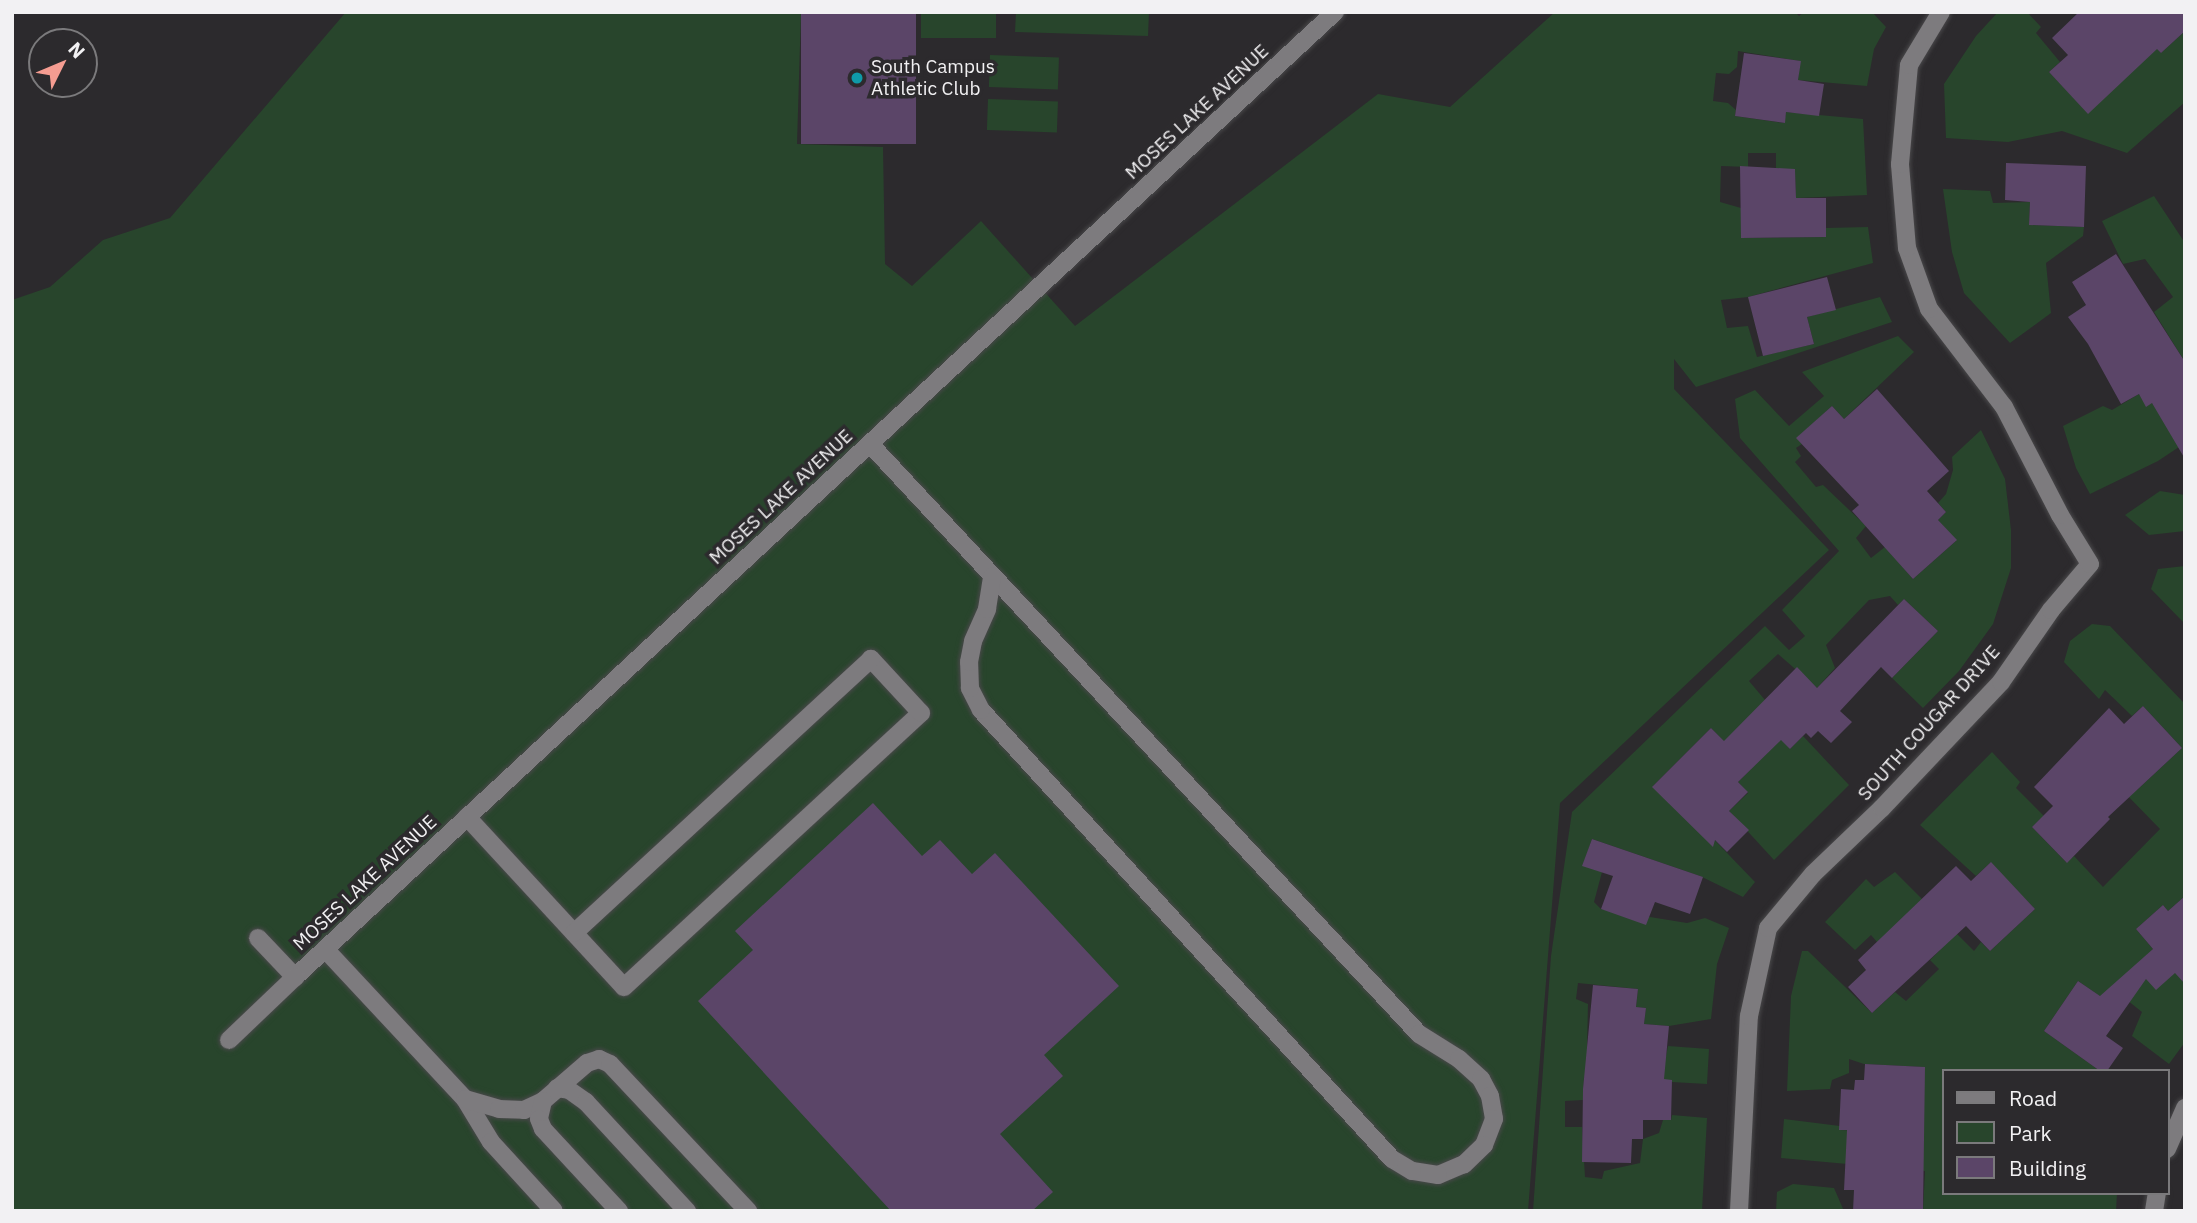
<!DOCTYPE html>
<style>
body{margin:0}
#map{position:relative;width:2197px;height:1223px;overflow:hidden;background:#2c2a2d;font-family:"IBM Plex Sans",sans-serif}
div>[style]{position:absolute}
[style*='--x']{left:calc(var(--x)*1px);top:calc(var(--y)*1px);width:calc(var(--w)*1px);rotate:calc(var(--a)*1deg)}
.green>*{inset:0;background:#28452c;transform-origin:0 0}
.building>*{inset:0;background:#5b4568;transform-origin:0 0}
.roads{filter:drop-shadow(0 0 2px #49484a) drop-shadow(0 0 2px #49484a)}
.service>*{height:18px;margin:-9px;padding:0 9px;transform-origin:9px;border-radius:9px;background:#7d7b7e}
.minor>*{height:18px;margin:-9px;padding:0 9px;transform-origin:9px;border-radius:9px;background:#7d7b7e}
.dots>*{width:19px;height:19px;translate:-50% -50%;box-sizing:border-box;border:4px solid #2c2a2d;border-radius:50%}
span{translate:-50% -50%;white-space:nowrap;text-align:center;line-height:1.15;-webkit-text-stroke:7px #2c2a2d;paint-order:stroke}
.poi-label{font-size:19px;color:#f2f1f3}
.left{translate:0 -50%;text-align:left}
.street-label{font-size:19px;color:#f2f1f3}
.frame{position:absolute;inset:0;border:14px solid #f2f1f3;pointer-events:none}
.legend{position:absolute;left:1942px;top:1069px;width:228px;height:126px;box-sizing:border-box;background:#2c2a2d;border:2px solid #7b7a7c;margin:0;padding:9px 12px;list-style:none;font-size:21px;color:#f2f1f3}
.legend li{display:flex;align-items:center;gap:14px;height:35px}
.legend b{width:35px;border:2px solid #7b7a7c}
.north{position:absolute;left:28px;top:28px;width:70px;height:70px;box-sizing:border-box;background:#2c2a2d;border:2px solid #7b7a7c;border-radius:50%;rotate:47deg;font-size:19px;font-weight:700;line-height:28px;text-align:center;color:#f2f1f3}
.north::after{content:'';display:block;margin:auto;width:24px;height:32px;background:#f59c91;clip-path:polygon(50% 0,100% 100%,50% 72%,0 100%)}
</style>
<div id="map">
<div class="green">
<div style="clip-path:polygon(346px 12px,801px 12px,797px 144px,883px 147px,885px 264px,912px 286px,981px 221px,1075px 326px,1378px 94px,1450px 107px,1555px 12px,1795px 12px,1799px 16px,1804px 12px,1872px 12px,1886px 27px,1874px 49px,1867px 86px,1798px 80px,1800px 61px,1738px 51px,1737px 67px,1729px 74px,1716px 73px,1713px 101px,1728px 103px,1736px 110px,1735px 116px,1784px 123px,1786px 112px,1863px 119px,1867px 195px,1796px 198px,1795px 170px,1776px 169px,1776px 153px,1748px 153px,1748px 167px,1721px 166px,1720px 202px,1741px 208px,1741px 238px,1826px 237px,1826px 228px,1868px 227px,1873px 263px,1748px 297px,1721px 300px,1727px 328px,1748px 326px,1757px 357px,1814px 344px,1807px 317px,1880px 297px,1892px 322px,1696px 387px,1674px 359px,1674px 389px,1829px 550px,1560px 803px,1528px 1211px,12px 1211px,12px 300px,50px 287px,103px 240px,170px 218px)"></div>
<div style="left:921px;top:12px;width:75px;height:26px"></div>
<div style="clip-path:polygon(1016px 12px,1149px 12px,1148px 36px,1015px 32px)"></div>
<div style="clip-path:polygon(1998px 12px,2027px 12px,2041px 27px,2036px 33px,2060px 62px,2049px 72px,2088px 113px,2123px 12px,2161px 53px,2185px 31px,2185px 102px,2127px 153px,2062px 131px,2008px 142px,1946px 138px,1944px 84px,1976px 36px)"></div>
<div style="left:990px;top:55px;width:69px;height:32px;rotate:2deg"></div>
<div style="left:988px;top:99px;width:70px;height:31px;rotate:2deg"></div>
<div style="clip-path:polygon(1943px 189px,1990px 191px,1993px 203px,2030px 202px,2029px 225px,2084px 227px,2083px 236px,2046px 263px,2051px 313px,2010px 343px,1964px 293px,1952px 252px)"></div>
<div style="clip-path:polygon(2154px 196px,2185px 243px,2185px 362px,2154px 312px,2173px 297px,2145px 259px,2123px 264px,2102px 221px)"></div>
<div style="clip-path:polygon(1898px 336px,1914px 352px,1844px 419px,1832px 406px,1797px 438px,1802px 444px,1796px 448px,1801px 456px,1795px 462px,1816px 487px,1823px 485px,1866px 526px,1856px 538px,1871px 558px,1885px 547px,1913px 579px,1956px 541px,1938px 520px,1946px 512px,1938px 503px,1946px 494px,1953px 470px,1952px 457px,1981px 430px,2005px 479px,2011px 530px,2011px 568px,1993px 624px,1959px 671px,1923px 708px,1892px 678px,1938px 631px,1904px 599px,1898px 605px,1890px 596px,1869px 600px,1826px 645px,1835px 668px,1817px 688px,1778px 654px,1749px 681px,1765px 700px,1790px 749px,1803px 736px,1849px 785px,1774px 860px,1729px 811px,1748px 793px,1738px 782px,1751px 769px,1711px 728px,1653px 786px,1702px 827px,1755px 882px,1743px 897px,1700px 876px,1592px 839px,1583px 865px,1602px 872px,1594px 902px,1601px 909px,1687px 923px,1705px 918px,1729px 928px,1717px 964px,1711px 1019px,1669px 1026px,1644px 1024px,1646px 1008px,1636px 1007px,1638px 989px,1578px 983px,1576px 999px,1588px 1004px,1587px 1048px,1666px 1056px,1668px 1046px,1709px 1049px,1707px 1084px,1584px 1077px,1583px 1100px,1565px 1101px,1565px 1127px,1582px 1127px,1585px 1177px,1602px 1179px,1604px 1171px,1640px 1163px,1643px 1139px,1659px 1133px,1663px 1120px,1671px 1120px,1672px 1115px,1707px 1118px,1702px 1211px,1533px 1211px,1551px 956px,1572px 812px,1765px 626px,1789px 650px,1805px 636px,1782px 610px,1839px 551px,1740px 438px,1735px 399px,1755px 390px,1789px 426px,1824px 396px,1802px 372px)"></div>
<div style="clip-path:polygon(2139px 394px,2152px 403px,2185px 443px,2158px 461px,2090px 494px,2076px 468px,2063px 426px,2103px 406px,2112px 410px)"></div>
<div style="clip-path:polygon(2160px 491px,2185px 495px,2185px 531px,2149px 535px,2125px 515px)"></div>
<div style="clip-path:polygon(2185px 566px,2185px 624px,2151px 589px,2158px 569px)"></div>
<div style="clip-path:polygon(2092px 624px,2110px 626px,2185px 704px,2185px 896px,2168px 911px,2163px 905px,2136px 929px,2153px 949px,2139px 985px,2146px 979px,2185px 964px,2185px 1042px,2169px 1064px,2132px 1036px,2142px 1012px,2127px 1000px,2117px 1008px,2078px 981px,2044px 1031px,2100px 1071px,1943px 1071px,1943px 1193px,2117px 1193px,2116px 1211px,1923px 1211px,1925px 1171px,1781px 1158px,1784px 1119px,1840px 1126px,1840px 1130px,1922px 1133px,1924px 1067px,1864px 1064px,1849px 1059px,1849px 1073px,1832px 1080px,1830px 1089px,1787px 1091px,1791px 996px,1802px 951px,1808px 951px,1872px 1013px,1895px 992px,1906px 1001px,1939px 969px,1930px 960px,1941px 949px,1877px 942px,1871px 935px,1855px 950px,1825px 922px,1866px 879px,1874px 887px,1895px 872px,1974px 951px,1981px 942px,1990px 951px,2035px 909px,1990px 863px,1976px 876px,1920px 825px,1992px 752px,2020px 782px,2016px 788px,2044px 816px,2032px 827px,2066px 862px,2074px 856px,2103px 887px,2160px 829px,2122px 790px,2137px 790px,2182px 748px,2143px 706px,2132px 716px,2105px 690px,2099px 699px,2064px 662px,2070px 641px)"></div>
<div style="clip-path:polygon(1793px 1184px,1834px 1188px,1844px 1211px,1776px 1211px,1777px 1192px)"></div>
</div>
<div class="building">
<div style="left:801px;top:12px;width:115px;height:132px"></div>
<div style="clip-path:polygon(2079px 12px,2185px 12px,2185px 31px,2161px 53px,2157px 49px,2088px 114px,2049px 72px,2068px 55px,2052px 38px)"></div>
<div style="clip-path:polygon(1744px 53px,1801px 61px,1798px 80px,1824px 84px,1819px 116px,1786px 112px,1785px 123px,1735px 116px)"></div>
<div style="clip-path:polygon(2006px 163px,2086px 166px,2084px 227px,2029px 225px,2030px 202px,2005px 200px)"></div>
<div style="clip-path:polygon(1740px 166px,1795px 169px,1796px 198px,1826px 198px,1826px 237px,1741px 238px)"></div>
<div style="clip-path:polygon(2116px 254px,2185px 362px,2185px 459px,2152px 403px,2146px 407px,2139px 394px,2121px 404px,2088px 344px,2068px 317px,2086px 305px,2072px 282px)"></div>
<div style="clip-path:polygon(1827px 277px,1836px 310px,1807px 317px,1814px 344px,1763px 356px,1748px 297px)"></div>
<div style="clip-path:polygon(1877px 389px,1949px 471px,1927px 491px,1946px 512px,1938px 520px,1957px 540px,1913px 579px,1852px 511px,1859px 505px,1796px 438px,1832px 406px,1844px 419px)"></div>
<div style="clip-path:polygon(1904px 599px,1938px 631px,1892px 678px,1881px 667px,1840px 711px,1852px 722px,1831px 743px,1818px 731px,1811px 738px,1806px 733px,1790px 749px,1781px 740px,1738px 782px,1748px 792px,1729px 811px,1749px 830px,1727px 852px,1715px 840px,1713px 847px,1652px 787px,1711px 728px,1724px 741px,1797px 667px,1817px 688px)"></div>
<div style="clip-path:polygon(2143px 706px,2182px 748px,2108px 817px,2110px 819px,2067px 863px,2032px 827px,2053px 806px,2034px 787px,2109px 708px,2124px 724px)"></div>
<div style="clip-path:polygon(873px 803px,922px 856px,940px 840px,972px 874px,995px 853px,1119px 986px,1044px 1055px,1063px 1076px,1000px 1134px,1053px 1192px,1032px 1211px,891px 1211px,698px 1001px,753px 950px,735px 931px)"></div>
<div style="clip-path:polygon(1592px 839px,1703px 877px,1690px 914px,1655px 902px,1646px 925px,1601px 909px,1613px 876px,1582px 866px)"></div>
<div style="clip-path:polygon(1991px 862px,2035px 909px,1990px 951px,1966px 926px,1872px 1013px,1848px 987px,1866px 970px,1858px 960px,1956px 866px,1971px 881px)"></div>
<div style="clip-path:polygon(2185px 896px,2185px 984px,2175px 973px,2156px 990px,2146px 979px,2106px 1036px,2123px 1048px,2107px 1071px,2100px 1071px,2044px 1031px,2078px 981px,2100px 996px,2153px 949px,2136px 929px,2163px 905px,2168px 911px)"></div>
<div style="clip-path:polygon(1593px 985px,1638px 989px,1636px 1007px,1646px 1008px,1644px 1024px,1669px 1026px,1664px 1079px,1672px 1080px,1671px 1120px,1643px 1120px,1643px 1139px,1632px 1139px,1631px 1163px,1582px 1162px,1583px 1089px)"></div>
<div style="clip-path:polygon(1865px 1064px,1925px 1067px,1923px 1211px,1853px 1211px,1854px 1190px,1844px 1190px,1847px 1130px,1839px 1130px,1841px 1089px,1854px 1090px,1855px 1080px,1864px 1080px)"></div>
</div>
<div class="roads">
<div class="service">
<div style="--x:870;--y:444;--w:806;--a:47.06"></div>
<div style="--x:1419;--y:1034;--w:47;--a:32"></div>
<div style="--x:1459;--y:1059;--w:30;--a:42"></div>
<div style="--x:1481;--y:1079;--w:19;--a:62"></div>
<div style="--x:1490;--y:1096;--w:23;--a:80"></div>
<div style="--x:1494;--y:1119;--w:28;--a:111"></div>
<div style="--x:1484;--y:1145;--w:28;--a:136"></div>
<div style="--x:1464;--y:1164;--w:28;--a:157"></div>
<div style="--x:1438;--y:1175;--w:26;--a:-171"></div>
<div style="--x:1412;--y:1171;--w:23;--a:-149"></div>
<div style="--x:1392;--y:1159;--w:609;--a:-132.47"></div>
<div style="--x:981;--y:710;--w:25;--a:-117"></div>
<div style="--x:970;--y:688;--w:26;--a:-92"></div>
<div style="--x:969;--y:662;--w:21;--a:-79"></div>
<div style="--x:973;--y:641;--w:35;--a:-66"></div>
<div style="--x:987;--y:609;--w:33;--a:-81"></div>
<div style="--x:467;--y:817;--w:231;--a:47.3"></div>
<div style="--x:624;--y:987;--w:404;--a:-42.7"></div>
<div style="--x:921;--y:713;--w:74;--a:-132.8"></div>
<div style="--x:871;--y:659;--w:404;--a:137.3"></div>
<div style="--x:325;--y:949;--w:205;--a:47"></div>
<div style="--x:465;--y:1099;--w:50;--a:58.8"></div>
<div style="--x:491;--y:1142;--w:93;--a:47.6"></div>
<div style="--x:557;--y:1088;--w:12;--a:9"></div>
<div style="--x:569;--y:1090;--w:21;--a:35"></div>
<div style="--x:586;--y:1102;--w:149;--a:47.2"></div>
<div style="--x:465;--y:1099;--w:35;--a:16"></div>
<div style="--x:499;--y:1109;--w:25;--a:2"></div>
<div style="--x:524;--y:1110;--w:21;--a:-25"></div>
<div style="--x:543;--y:1101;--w:58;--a:-40.8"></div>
<div style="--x:587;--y:1063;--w:13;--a:-18"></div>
<div style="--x:599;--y:1059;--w:12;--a:24"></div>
<div style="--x:610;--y:1064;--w:202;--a:46.8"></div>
<div style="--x:543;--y:1101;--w:18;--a:103"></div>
<div style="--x:539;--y:1119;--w:11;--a:68"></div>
<div style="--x:543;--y:1129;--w:112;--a:47.2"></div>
</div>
<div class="minor">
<div style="--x:258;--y:938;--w:54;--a:46.5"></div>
<div style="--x:295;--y:977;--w:1419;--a:-42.86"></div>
<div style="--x:229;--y:1040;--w:91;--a:-43.7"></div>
<div style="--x:2167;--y:1149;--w:45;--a:-66.3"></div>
<div style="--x:1739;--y:1211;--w:195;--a:-87.1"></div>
<div style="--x:1749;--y:1016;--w:90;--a:-77.8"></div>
<div style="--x:1768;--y:928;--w:70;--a:-50.2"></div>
<div style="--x:1813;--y:874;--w:95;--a:-43.7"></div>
<div style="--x:1882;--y:808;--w:173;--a:-46.6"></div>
<div style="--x:2001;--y:682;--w:88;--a:-55.2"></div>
<div style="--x:2051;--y:610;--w:60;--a:-49.7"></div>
<div style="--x:2090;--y:564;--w:57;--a:-121.5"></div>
<div style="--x:2060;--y:515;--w:122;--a:-117.4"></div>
<div style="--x:2004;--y:407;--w:123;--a:-127.4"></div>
<div style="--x:1929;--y:309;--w:65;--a:-109.8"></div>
<div style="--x:1907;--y:248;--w:84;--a:-94.8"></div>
<div style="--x:1900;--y:164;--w:99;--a:-84.8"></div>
<div style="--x:1909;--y:65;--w:62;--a:-58.9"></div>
<div style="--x:2154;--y:1211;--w:18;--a:-81"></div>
</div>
</div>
<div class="dots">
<div style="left:857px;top:78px;background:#0f9aa8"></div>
</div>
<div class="poi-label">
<span class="left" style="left:871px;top:78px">South Campus<br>Athletic Club</span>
</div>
<div class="street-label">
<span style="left:1197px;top:112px;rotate:-43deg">MOSES LAKE AVENUE</span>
<span style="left:781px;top:497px;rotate:-43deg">MOSES LAKE AVENUE</span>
<span style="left:1929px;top:723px;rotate:-48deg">SOUTH COUGAR DRIVE</span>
<span style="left:365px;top:883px;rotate:-43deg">MOSES LAKE AVENUE</span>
</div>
<div class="frame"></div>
<ul class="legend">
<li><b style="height:9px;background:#7d7b7e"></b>Road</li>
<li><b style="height:19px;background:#28452c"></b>Park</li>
<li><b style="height:19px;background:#5b4568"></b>Building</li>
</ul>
<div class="north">N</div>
</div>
